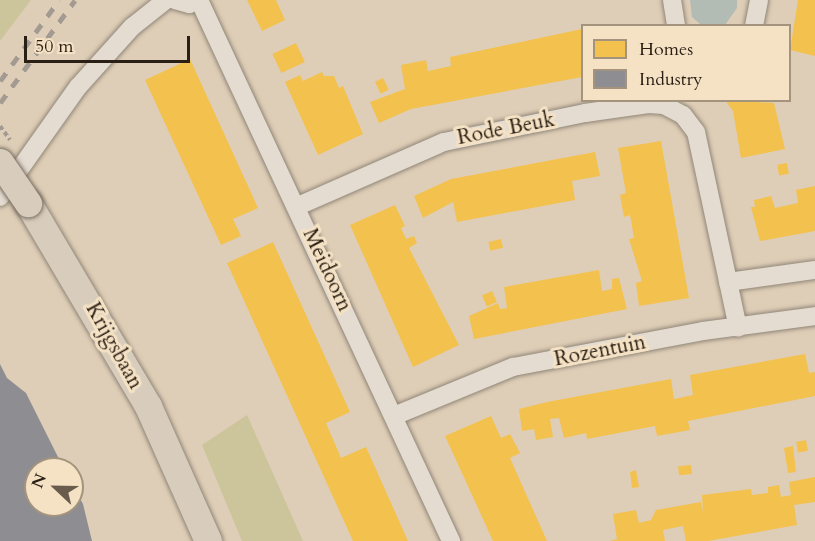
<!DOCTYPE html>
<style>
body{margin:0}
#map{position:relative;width:815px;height:541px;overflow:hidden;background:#dfceb7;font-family:Cardo,serif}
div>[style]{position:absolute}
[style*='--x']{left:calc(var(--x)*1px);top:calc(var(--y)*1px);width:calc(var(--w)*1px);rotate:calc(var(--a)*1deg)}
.green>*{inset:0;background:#ccc49b}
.water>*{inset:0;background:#b2bcb4}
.homes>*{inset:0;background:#f2c14e;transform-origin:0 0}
.industry>*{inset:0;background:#8d8d92}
.roads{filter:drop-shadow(0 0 2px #908678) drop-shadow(0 0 2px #908678)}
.minor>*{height:18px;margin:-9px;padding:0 9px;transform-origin:9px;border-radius:9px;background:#e4dcd0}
.primary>*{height:27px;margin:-13.5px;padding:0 13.5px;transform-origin:13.5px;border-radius:13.5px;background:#d8cdbc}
.rail>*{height:4.5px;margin-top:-2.25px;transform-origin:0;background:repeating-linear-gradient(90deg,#a39b91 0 10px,transparent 0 20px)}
.path-bridge>*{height:4px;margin-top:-2px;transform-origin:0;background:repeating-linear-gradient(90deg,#a39b91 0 4.5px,transparent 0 7.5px)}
.bridges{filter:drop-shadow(0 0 2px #786e61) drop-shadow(0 0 2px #786e61)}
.primary-bridge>*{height:27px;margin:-13.5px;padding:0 13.5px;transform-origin:13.5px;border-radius:13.5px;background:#d8cdbc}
span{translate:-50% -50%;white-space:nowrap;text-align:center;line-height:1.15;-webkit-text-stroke:6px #f5e2c5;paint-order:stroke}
.street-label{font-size:21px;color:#2a1f14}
.legend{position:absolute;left:581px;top:24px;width:210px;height:78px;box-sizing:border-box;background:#f5e2c5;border:2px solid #a4947e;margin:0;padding:8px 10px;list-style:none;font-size:18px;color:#2a1f14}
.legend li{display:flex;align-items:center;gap:12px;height:30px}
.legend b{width:30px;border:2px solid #a4947e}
.north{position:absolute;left:24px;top:457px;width:60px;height:60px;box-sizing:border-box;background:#f5e2c5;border:2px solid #a4947e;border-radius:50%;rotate:292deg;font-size:16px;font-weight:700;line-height:24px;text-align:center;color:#2a1f14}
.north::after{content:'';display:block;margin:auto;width:21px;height:27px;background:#695c4d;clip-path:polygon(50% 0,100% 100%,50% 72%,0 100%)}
.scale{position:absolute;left:24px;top:36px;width:166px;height:27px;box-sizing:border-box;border:3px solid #2a1f14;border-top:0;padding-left:8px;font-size:18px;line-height:21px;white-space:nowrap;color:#2a1f14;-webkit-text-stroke:4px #f5e2c5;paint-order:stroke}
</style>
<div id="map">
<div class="green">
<div style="clip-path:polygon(0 0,31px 0,0 41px)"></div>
<div style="clip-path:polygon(247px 415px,303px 541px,242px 541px,202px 445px)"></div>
</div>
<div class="water">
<div style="clip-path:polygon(690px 0,737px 0,737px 8px,725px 25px,701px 25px,692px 17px)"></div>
</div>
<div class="homes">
<div style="clip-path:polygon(247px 0,276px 0,285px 20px,262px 31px)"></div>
<div style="clip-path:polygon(798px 0,815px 0,815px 56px,790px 50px)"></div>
<div style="clip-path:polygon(582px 29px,582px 77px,411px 109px,379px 123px,370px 102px,405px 89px,401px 65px,426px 60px,428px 71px,451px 66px,450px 57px)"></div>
<div style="left:296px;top:43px;width:21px;height:26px;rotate:65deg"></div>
<div style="clip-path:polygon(190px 59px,258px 208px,233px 219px,241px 236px,221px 245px,145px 80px)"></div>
<div style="clip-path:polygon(322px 72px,324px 76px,334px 76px,339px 88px,343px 86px,363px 134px,318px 155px,285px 82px,300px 75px,303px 81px)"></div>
<div style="left:383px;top:78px;width:13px;height:9px;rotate:63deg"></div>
<div style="clip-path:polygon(725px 100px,774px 103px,785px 149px,741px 158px,733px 111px)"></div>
<div style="clip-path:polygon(661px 141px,689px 298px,639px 306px,636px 283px,642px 281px,629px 239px,634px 238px,630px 215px,624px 217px,620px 195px,626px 193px,618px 148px)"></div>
<div style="clip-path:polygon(595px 152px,600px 176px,572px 181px,575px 200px,457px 222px,453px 202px,423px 218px,414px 196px,451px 179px)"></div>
<div style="left:787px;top:163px;width:11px;height:10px;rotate:80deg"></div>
<div style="clip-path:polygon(815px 186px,815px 231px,760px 241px,751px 207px,755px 207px,754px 200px,771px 196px,775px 208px,798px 203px,796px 190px)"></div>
<div style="clip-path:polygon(395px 205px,405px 226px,401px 228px,406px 239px,414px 236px,417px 243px,409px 248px,459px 345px,413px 367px,350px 225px)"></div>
<div style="left:501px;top:239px;width:9px;height:13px;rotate:77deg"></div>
<div style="clip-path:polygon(273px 242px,350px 412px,326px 423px,341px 458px,366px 447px,408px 541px,353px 541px,265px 347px,227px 263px)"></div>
<div style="clip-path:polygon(599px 270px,602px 291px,612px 289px,612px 279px,619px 278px,627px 309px,474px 339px,469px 316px,498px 303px,500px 309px,507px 308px,504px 287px)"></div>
<div style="left:492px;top:291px;width:12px;height:11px;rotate:66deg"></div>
<div style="clip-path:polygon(805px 354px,809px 373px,815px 372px,815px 396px,688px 421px,690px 430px,657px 436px,655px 426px,587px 439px,586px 433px,564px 438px,559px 418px,550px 419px,553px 437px,536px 440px,534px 429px,522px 431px,519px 409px,547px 402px,671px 379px,674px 399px,693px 395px,690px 375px)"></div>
<div style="clip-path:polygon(491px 416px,501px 438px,510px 434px,520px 453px,510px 458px,547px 541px,493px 541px,445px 436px)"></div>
<div style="left:806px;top:440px;width:11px;height:10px;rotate:80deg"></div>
<div style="clip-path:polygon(793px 446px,796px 472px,788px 473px,784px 448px)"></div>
<div style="left:691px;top:465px;width:9px;height:13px;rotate:84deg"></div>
<div style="clip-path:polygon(636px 470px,639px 487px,632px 488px,630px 472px)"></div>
<div style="clip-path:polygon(815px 477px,815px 502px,794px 505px,797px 525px,708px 541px,686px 541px,683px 526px,663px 530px,665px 541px,610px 541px,617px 539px,613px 514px,636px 510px,639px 523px,651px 520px,656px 510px,701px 502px,703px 512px,702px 495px,751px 489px,752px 495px,768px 493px,768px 487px,779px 485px,781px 497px,791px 495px,789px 482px)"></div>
</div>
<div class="industry">
<div style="clip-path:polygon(0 364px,7px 378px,26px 393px,64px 469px,36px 469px,36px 505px,72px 505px,72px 484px,83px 504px,92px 541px,0 541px)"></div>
</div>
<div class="roads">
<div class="minor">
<div style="--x:175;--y:0;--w:15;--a:16"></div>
<div style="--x:189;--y:4;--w:7;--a:-34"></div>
<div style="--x:199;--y:0;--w:597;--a:65.02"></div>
<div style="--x:672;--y:0;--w:26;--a:81"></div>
<div style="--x:754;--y:26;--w:26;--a:-79"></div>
<div style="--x:0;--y:197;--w:135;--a:-54.7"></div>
<div style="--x:78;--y:87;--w:81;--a:-48"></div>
<div style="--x:132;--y:27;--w:43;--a:-38.5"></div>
<div style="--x:298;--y:206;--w:159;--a:-23.7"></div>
<div style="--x:444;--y:142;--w:144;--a:-11.6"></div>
<div style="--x:585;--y:113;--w:64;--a:-8.1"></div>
<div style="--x:648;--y:104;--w:16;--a:4"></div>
<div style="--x:664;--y:105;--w:21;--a:28"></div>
<div style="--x:683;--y:115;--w:21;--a:53"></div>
<div style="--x:696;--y:132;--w:200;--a:77.9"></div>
<div style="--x:728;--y:282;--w:88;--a:-7.9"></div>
<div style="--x:394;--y:416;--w:129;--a:-22.4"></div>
<div style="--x:513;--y:367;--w:193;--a:-10.7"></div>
<div style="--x:703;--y:331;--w:113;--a:-7.6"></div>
</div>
<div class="primary">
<div style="--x:28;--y:203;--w:236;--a:59.4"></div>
<div style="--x:148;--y:406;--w:148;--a:66"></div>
</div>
</div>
<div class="rail">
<div style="--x:0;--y:81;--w:100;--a:-53.9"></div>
<div style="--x:0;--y:103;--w:127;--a:-53.9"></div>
</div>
<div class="path-bridge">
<div style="--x:0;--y:126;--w:17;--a:54"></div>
</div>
<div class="bridges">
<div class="primary-bridge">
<div style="--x:0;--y:162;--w:50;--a:55.7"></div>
</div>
</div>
<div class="street-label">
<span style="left:506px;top:129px;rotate:-11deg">Rode Beuk</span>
<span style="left:327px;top:270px;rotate:65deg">Meidoorn</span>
<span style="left:114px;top:346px;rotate:61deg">Krijgsbaan</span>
<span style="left:600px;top:351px;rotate:-11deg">Rozentuin</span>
</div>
<ul class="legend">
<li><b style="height:16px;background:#f2c14e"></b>Homes</li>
<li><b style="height:16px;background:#8d8d92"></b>Industry</li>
</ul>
<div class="north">N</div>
<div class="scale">50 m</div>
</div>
